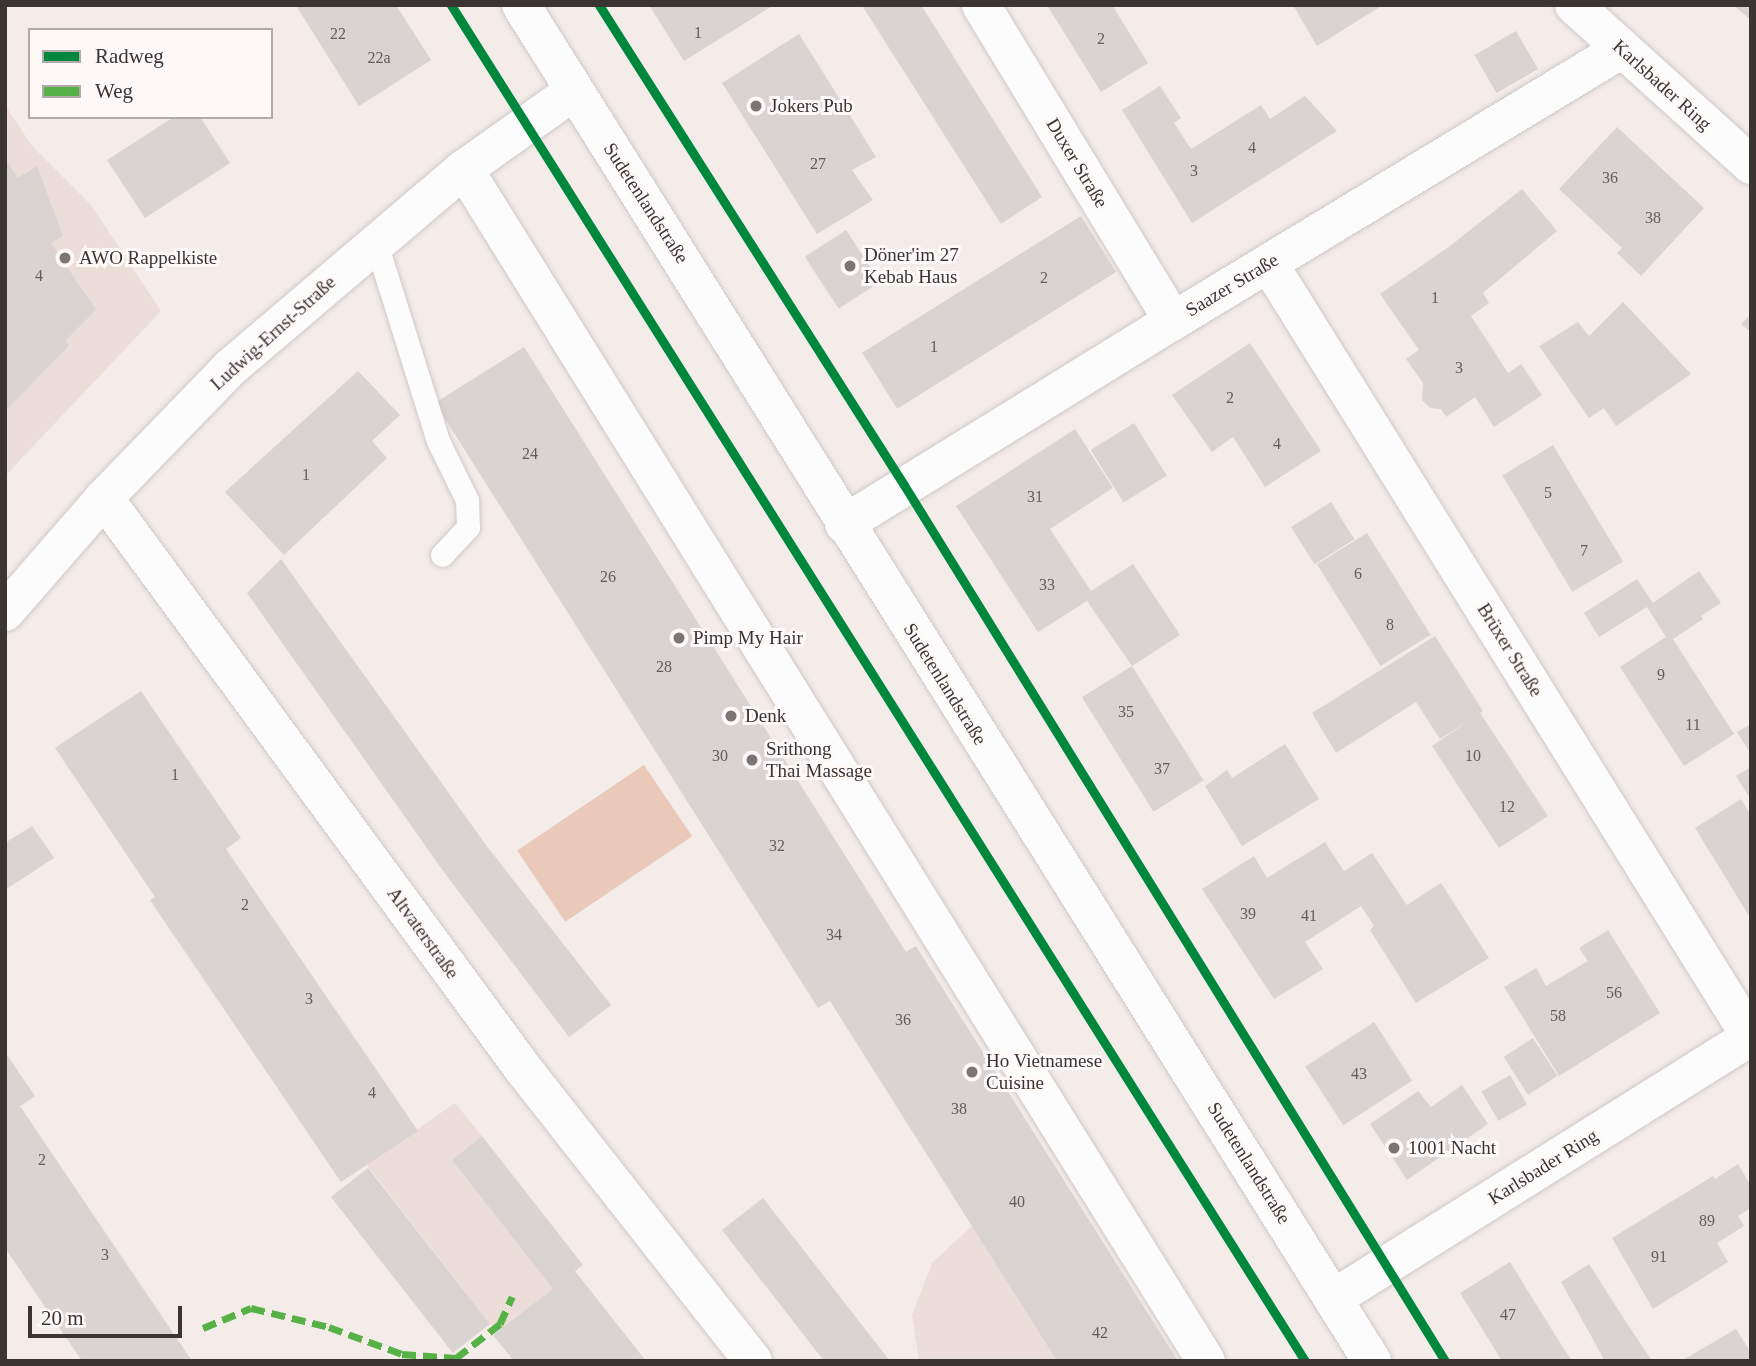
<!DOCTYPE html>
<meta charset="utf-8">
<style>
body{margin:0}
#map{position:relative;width:1756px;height:1366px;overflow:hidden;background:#f3ece9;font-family:Georgia,serif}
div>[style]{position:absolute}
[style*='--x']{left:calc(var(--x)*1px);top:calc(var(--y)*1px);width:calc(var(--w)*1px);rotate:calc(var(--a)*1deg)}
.built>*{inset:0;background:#ecddd8}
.green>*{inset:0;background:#eac8ba;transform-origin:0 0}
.building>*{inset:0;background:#d9d3d1;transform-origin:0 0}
.roads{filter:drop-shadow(0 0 2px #cec9c7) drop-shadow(0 0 2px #cec9c7)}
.lane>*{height:23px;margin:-11.5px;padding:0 11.5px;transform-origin:11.5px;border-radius:11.5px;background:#fdfcfc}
.street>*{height:38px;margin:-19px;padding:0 19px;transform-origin:19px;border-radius:19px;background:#fdfcfc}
.secondary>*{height:38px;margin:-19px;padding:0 19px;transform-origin:19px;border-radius:19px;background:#fdfcfc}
.quiet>*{height:7px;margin-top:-3.5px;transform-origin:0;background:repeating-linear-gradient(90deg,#56b246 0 14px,transparent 0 21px)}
.cycleway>*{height:9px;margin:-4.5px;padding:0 4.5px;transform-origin:4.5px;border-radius:4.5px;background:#00873e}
.dots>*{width:19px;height:19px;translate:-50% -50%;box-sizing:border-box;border:4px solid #fef9f7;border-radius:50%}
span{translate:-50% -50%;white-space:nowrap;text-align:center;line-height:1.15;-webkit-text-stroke:6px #fef9f7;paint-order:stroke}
.number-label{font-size:16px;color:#625c5a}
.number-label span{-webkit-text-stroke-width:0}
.street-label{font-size:19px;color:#3a3533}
.poi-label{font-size:19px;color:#3a3533}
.left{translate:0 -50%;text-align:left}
.frame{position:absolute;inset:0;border:7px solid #3a3533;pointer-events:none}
.legend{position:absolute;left:28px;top:28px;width:245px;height:91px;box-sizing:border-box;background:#fef9f7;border:2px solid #b0aba9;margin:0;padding:9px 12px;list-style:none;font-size:21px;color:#3a3533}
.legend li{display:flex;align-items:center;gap:14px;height:35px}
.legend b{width:35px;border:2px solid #b0aba9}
.scale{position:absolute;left:28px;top:1306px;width:154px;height:32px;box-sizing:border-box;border:4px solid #3a3533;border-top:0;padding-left:9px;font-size:21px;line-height:24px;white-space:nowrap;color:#3a3533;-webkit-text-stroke:5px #fef9f7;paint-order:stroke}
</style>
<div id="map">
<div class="built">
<div style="clip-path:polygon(5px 105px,32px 146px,91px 205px,161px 311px,5px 476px)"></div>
<div style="clip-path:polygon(455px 1103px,482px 1136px,452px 1160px,553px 1289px,501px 1330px,490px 1324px,367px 1165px)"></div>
<div style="clip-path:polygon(972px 1226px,1057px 1361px,919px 1361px,912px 1315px,932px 1263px)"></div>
</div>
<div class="green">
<div style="left:644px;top:765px;width:86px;height:153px;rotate:56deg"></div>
</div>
<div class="building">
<div style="clip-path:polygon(299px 5px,396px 5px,431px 60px,359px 106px,297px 7px)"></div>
<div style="clip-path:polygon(649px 5px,774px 5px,684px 61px)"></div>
<div style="clip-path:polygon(866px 5px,921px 5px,1042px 197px,1001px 224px,863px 7px)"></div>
<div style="clip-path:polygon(1047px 5px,1112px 5px,1148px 63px,1101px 92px)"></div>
<div style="clip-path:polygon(1293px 5px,1383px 5px,1317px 46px)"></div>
<div style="clip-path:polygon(1734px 5px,1751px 5px,1751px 20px,1740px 11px)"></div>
<div style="left:1516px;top:31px;width:44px;height:48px;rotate:60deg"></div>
<div style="clip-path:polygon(799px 34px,876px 157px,852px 170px,873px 200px,817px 234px,722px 83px)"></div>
<div style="clip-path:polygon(1160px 86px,1181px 118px,1174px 123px,1191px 149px,1261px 105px,1270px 119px,1305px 96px,1337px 131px,1192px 223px,1122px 110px)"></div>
<div style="clip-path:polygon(174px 117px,200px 117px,230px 163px,145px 218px,107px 160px)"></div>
<div style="clip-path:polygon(1617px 127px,1704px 208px,1641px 276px,1617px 253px,1622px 248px,1559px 189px)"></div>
<div style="clip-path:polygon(5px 159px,18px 178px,37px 166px,63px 236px,51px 243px,96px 310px,66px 340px,69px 346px,5px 411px)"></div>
<div style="clip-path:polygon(1522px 189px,1557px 231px,1483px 293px,1489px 303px,1471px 316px,1508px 373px,1521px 364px,1542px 395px,1494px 427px,1475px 397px,1446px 417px,1441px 409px,1430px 408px,1422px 400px,1423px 383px,1406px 359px,1419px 350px,1380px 294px,1450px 246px)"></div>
<div style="left:1081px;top:216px;width:66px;height:258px;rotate:58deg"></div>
<div style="left:846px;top:230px;width:62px;height:49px;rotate:57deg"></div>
<div style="clip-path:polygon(1623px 302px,1691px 374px,1616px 426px,1604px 408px,1589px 418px,1539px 346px,1578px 322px,1589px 336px)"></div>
<div style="clip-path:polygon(1751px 314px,1751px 332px,1741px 324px)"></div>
<div style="clip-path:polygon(1250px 343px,1321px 451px,1265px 487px,1233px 437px,1212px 452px,1172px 395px)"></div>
<div style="clip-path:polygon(524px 347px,906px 952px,916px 946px,1178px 1361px,1057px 1361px,830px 1001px,818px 1008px,435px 403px)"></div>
<div style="clip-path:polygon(358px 371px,400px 415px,372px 441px,387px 458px,284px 555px,225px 492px)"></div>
<div style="left:1134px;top:423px;width:62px;height:51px;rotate:58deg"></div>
<div style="clip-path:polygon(1075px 429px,1113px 488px,1050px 529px,1091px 591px,1133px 564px,1180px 635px,1132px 666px,1087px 601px,1038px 632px,956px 506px)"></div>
<div style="left:1553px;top:445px;width:136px;height:59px;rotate:59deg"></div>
<div style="left:1331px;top:502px;width:44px;height:47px;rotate:58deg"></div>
<div style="left:1367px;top:533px;width:120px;height:59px;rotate:58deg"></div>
<div style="clip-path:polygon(281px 559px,486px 845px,611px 1005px,569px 1037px,446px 875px,247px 593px)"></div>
<div style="clip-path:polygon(1699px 571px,1721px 603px,1701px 616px,1703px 619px,1673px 639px,1734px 734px,1684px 766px,1620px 667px,1666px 637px,1647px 607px,1599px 637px,1584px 613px,1637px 579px,1653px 603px)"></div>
<div style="clip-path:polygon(1435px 636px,1483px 711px,1480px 713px,1548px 816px,1499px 848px,1432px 746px,1470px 720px,1440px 739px,1416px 702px,1336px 753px,1312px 713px)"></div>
<div style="left:1132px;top:666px;width:135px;height:59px;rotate:58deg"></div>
<div style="clip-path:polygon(141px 691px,241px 838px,226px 849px,418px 1131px,341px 1182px,150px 900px,155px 897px,55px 748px)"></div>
<div style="clip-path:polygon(1751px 724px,1751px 754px,1737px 732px)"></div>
<div style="clip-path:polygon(1285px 744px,1319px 799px,1242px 846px,1205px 786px,1227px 770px,1232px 778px)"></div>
<div style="clip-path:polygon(1751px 767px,1751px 800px,1736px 776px)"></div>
<div style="clip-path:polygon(1741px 799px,1751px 815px,1751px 919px,1695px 828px)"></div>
<div style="clip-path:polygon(32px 826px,54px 858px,5px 890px,5px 843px)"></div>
<div style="clip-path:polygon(1325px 842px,1344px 871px,1372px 853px,1407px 905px,1441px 883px,1489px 958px,1416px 1003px,1370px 930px,1374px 926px,1361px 906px,1305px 942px,1323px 969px,1274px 999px,1202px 889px,1254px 856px,1267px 878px)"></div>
<div style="clip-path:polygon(1608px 930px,1660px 1013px,1559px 1076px,1504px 987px,1536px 968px,1546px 986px,1588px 961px,1579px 948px)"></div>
<div style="left:1374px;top:1022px;width:70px;height:82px;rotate:57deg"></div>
<div style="left:1533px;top:1038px;width:45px;height:35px;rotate:57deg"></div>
<div style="clip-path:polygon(5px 1052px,35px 1096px,20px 1106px,192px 1361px,82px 1361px,5px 1248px)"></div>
<div style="left:1510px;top:1075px;width:34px;height:33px;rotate:60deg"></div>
<div style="clip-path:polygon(1462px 1085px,1488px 1124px,1407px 1180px,1370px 1124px,1418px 1091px,1431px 1107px)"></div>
<div style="clip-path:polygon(482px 1136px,583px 1265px,575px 1271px,646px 1361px,514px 1361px,493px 1335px,553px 1289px,452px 1160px)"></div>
<div style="clip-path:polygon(1738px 1164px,1751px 1186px,1751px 1208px,1738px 1216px,1744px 1226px,1717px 1243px,1728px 1262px,1653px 1309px,1612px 1238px,1713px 1176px,1715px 1179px)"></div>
<div style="left:368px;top:1168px;width:198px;height:47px;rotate:52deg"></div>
<div style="clip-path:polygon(763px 1198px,890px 1361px,824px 1361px,722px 1230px)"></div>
<div style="clip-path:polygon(1510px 1262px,1557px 1338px,1572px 1361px,1502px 1361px,1460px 1293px)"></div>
<div style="clip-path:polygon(1589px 1264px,1615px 1305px,1652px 1361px,1605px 1361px,1561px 1282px)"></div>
<div style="clip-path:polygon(1736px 1329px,1751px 1353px,1751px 1361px,1681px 1361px)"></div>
</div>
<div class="roads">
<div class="lane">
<div style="--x:376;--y:243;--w:207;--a:72.6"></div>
<div style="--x:438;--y:441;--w:66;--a:63.8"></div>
<div style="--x:467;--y:500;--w:27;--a:88"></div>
<div style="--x:468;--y:527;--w:38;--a:133"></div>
</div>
<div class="street">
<div style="--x:981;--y:5;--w:370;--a:58.7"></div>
<div style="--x:1574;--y:5;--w:239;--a:42.1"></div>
<div style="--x:464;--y:169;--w:1404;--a:58.1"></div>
<div style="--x:1269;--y:264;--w:910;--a:58.07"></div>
<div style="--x:104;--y:498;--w:710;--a:53.71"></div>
<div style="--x:524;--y:1070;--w:370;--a:51.8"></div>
<div style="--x:844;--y:524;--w:387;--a:-31.7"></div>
<div style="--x:1173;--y:321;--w:525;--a:-31.21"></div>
<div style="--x:5;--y:612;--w:151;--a:-49"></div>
<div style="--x:104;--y:498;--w:181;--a:-45.9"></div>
<div style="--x:230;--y:368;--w:307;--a:-40.4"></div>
<div style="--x:464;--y:169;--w:135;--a:-35.3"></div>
<div style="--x:1334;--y:1298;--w:492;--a:-32.1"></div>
</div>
<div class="secondary">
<div style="--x:521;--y:5;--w:1601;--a:57.89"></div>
</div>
</div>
<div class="quiet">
<div style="--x:203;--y:1328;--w:52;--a:-22.6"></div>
<div style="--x:251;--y:1308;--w:80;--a:13.7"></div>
<div style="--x:329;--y:1327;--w:78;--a:20.3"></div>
<div style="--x:402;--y:1354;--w:54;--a:4.2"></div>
<div style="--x:456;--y:1358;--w:56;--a:-37.7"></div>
<div style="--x:500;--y:1324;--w:30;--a:-66"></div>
</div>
<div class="cycleway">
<div style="--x:451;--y:5;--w:1603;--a:57.8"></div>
<div style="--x:599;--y:5;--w:569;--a:57.57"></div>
<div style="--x:904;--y:485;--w:1030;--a:58.3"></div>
</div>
<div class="dots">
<div style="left:756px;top:106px;background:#7b7573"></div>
<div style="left:65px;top:258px;background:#7b7573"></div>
<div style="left:850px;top:266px;background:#7b7573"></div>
<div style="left:679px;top:638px;background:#7b7573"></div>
<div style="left:731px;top:716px;background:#7b7573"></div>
<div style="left:752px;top:760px;background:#7b7573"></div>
<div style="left:972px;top:1072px;background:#7b7573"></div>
<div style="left:1394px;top:1148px;background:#7b7573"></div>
</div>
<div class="number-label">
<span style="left:698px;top:33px">1</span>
<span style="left:338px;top:34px">22</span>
<span style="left:1101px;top:39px">2</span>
<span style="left:379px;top:58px">22a</span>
<span style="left:1252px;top:148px">4</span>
<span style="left:818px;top:164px">27</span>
<span style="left:1194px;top:171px">3</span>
<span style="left:1610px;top:178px">36</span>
<span style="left:1653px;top:218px">38</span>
<span style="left:39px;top:276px">4</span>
<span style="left:1044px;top:278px">2</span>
<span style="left:1435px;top:298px">1</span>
<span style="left:934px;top:347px">1</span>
<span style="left:1459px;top:368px">3</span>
<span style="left:1230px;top:398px">2</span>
<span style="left:1277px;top:444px">4</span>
<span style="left:530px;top:454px">24</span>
<span style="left:306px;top:475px">1</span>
<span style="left:1548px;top:493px">5</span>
<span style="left:1035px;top:497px">31</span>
<span style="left:1584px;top:551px">7</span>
<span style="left:1358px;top:574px">6</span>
<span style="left:608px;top:577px">26</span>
<span style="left:1047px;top:585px">33</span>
<span style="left:1390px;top:625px">8</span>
<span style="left:664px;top:667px">28</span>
<span style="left:1661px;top:675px">9</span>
<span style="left:1126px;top:712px">35</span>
<span style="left:1693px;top:725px">11</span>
<span style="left:720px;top:756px">30</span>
<span style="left:1473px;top:756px">10</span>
<span style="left:1162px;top:769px">37</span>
<span style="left:175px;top:775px">1</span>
<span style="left:1507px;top:807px">12</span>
<span style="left:777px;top:846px">32</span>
<span style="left:245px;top:905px">2</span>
<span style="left:1248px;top:914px">39</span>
<span style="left:1309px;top:916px">41</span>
<span style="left:834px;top:935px">34</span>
<span style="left:1614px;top:993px">56</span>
<span style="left:309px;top:999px">3</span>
<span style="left:1558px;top:1016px">58</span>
<span style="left:903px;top:1020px">36</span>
<span style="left:1359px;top:1074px">43</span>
<span style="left:372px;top:1093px">4</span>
<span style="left:959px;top:1109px">38</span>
<span style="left:42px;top:1160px">2</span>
<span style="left:1017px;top:1202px">40</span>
<span style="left:1707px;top:1221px">89</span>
<span style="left:105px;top:1255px">3</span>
<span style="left:1659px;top:1257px">91</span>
<span style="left:1508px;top:1315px">47</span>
<span style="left:1100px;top:1333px">42</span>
</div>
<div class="street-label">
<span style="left:1662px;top:85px;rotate:42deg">Karlsbader Ring</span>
<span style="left:1077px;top:163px;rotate:59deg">Duxer Straße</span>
<span style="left:646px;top:203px;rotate:57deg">Sudetenlandstraße</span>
<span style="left:1232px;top:285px;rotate:-31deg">Saazer Straße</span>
<span style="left:273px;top:333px;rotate:-42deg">Ludwig-Ernst-Straße</span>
<span style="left:1510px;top:650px;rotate:58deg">Brüxer Straße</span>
<span style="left:945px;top:684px;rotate:58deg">Sudetenlandstraße</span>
<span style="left:423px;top:933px;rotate:54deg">Altvaterstraße</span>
<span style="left:1249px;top:1163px;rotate:58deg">Sudetenlandstraße</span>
<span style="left:1543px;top:1167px;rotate:-32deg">Karlsbader Ring</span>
</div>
<div class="poi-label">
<span class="left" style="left:770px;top:106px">Jokers Pub</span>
<span class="left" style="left:864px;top:266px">Döner'im 27<br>Kebab Haus</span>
<span class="left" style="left:79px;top:258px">AWO Rappelkiste</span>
<span class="left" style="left:693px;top:638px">Pimp My Hair</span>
<span class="left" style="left:745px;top:716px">Denk</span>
<span class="left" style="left:766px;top:760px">Srithong<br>Thai Massage</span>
<span class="left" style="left:986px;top:1072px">Ho Vietnamese<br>Cuisine</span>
<span class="left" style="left:1408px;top:1148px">1001 Nacht</span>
</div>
<div class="frame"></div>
<ul class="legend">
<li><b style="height:9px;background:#00873e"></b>Radweg</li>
<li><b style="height:9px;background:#56b246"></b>Weg</li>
</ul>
<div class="scale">20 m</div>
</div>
